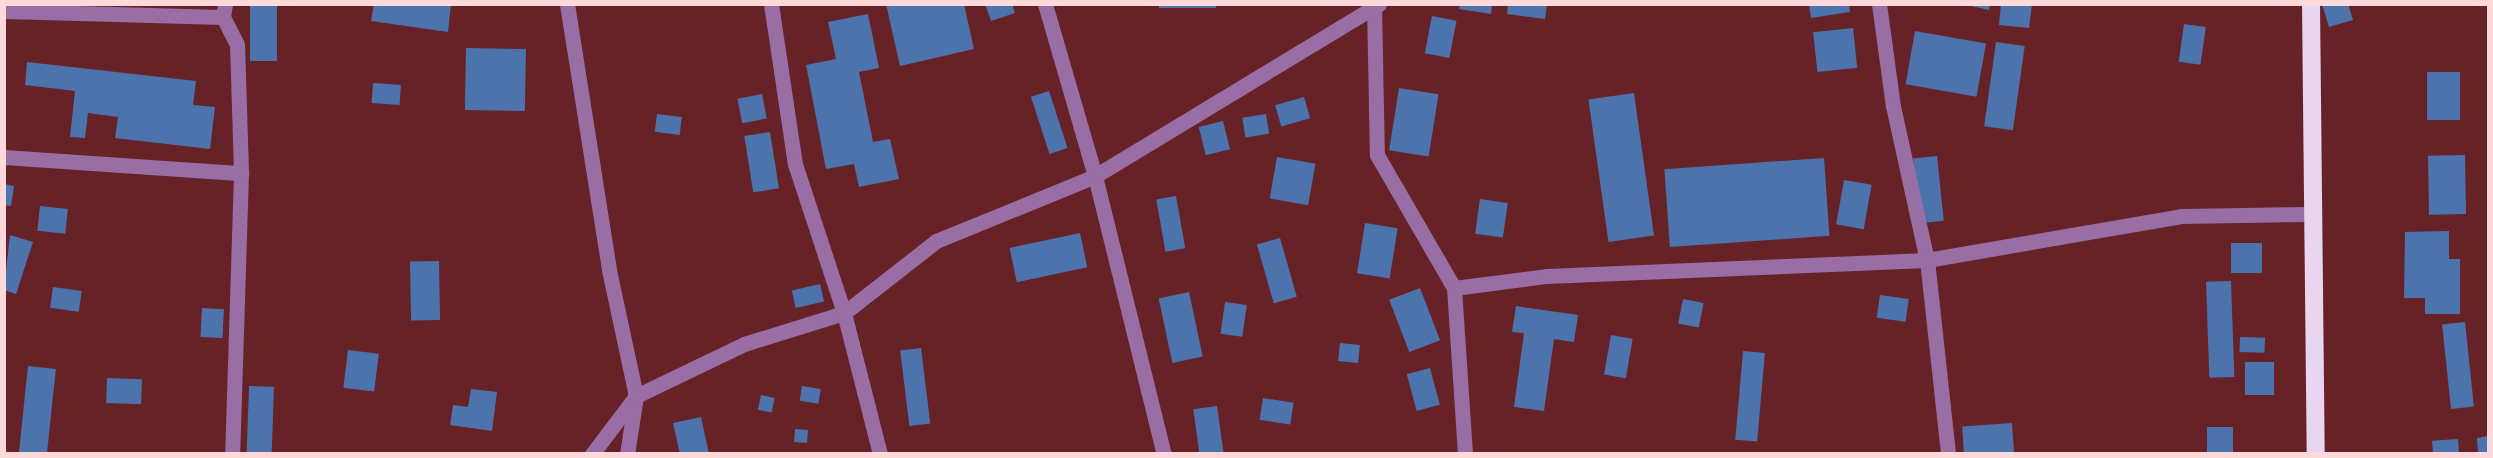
<!DOCTYPE html>
<style>
body{margin:0}
#map{position:relative;width:2493px;height:458px;overflow:hidden;background:#672228;font-family:"DejaVu Sans",sans-serif}
div>[style]{position:absolute}
[style*='--x']{left:calc(var(--x)*1px);top:calc(var(--y)*1px);width:calc(var(--w)*1px);rotate:calc(var(--a)*1deg)}
.building>*{inset:0;background:#4d73ac;transform-origin:0 0}
.minor>*{height:15px;margin:-7.5px;padding:0 7.5px;transform-origin:7.5px;border-radius:7.5px;background:#986ea4}
.highway>*{height:18px;margin:-9px;padding:0 9px;transform-origin:9px;border-radius:9px;background:#e9d5ef}
span{translate:-50% -50%;white-space:nowrap;text-align:center;line-height:1.15;-webkit-text-stroke:4.5px #39191b;paint-order:stroke}
.frame{position:absolute;inset:0;border:6px solid #fdd9d9;pointer-events:none}
</style>
<div id="map">
<div class="building">
<div style="left:250px;top:4px;width:27px;height:57px"></div>
<div style="clip-path:polygon(374px 4px,451px 4px,448px 32px,371px 21px)"></div>
<div style="clip-path:polygon(886px 4px,964px 4px,974px 49px,900px 66px)"></div>
<div style="clip-path:polygon(985px 4px,1012px 4px,1015px 13px,991px 21px)"></div>
<div style="left:1159px;top:4px;width:57px;height:4px"></div>
<div style="clip-path:polygon(1460px 4px,1492px 4px,1491px 14px,1459px 9px)"></div>
<div style="clip-path:polygon(1508px 4px,1547px 4px,1545px 19px,1507px 14px)"></div>
<div style="clip-path:polygon(1962px 4px,1990px 4px,1989px 10px)"></div>
<div style="clip-path:polygon(2001px 4px,2032px 4px,2029px 28px,1999px 25px)"></div>
<div style="clip-path:polygon(2322px 4px,2348px 4px,2353px 20px,2329px 27px)"></div>
<div style="clip-path:polygon(1809px 5px,1849px 5px,1850px 12px,1811px 18px)"></div>
<div style="clip-path:polygon(868px 14px,879px 68px,859px 72px,873px 142px,890px 139px,899px 179px,859px 187px,854px 164px,826px 169px,806px 65px,836px 59px,828px 22px)"></div>
<div style="left:1432px;top:16px;width:25px;height:38px;rotate:11deg"></div>
<div style="left:2184px;top:24px;width:22px;height:38px;rotate:8deg"></div>
<div style="left:1853px;top:28px;width:40px;height:40px;rotate:84deg"></div>
<div style="left:1915px;top:31px;width:72px;height:54px;rotate:10deg"></div>
<div style="left:1996px;top:42px;width:29px;height:85px;rotate:8deg"></div>
<div style="left:466px;top:48px;width:60px;height:62px;rotate:1deg"></div>
<div style="clip-path:polygon(27px 62px,196px 81px,193px 105px,215px 107px,210px 149px,115px 138px,118px 117px,88px 113px,85px 138px,70px 137px,75px 91px,25px 85px)"></div>
<div style="left:2427px;top:72px;width:33px;height:48px"></div>
<div style="left:373px;top:83px;width:28px;height:20px;rotate:4deg"></div>
<div style="left:1399px;top:88px;width:40px;height:63px;rotate:9deg"></div>
<div style="left:1049px;top:91px;width:60px;height:19px;rotate:72deg"></div>
<div style="left:1634px;top:93px;width:144px;height:46px;rotate:82deg"></div>
<div style="left:762px;top:94px;width:25px;height:25px;rotate:79deg"></div>
<div style="left:1304px;top:97px;width:22px;height:30px;rotate:74deg"></div>
<div style="left:657px;top:114px;width:25px;height:18px;rotate:7deg"></div>
<div style="left:1266px;top:114px;width:20px;height:24px;rotate:81deg"></div>
<div style="left:1223px;top:121px;width:29px;height:25px;rotate:76deg"></div>
<div style="left:770px;top:132px;width:57px;height:26px;rotate:81deg"></div>
<div style="left:2465px;top:155px;width:59px;height:37px;rotate:89deg"></div>
<div style="left:1937px;top:156px;width:65px;height:24px;rotate:84deg"></div>
<div style="left:1277px;top:157px;width:39px;height:42px;rotate:10deg"></div>
<div style="left:1824px;top:158px;width:78px;height:160px;rotate:86deg"></div>
<div style="left:1844px;top:180px;width:28px;height:45px;rotate:10deg"></div>
<div style="clip-path:polygon(4px 184px,14px 186px,11px 206px,4px 205px)"></div>
<div style="left:1176px;top:196px;width:53px;height:20px;rotate:80deg"></div>
<div style="left:1480px;top:199px;width:28px;height:35px;rotate:8deg"></div>
<div style="left:40px;top:206px;width:28px;height:25px;rotate:6deg"></div>
<div style="left:1365px;top:223px;width:33px;height:51px;rotate:9deg"></div>
<div style="clip-path:polygon(2449px 231px,2449px 259px,2460px 259px,2460px 314px,2425px 314px,2425px 298px,2404px 298px,2405px 232px)"></div>
<div style="left:1080px;top:233px;width:35px;height:72px;rotate:78deg"></div>
<div style="clip-path:polygon(10px 235px,33px 242px,16px 294px,4px 290px)"></div>
<div style="left:1280px;top:238px;width:61px;height:24px;rotate:74deg"></div>
<div style="left:2231px;top:243px;width:31px;height:30px"></div>
<div style="left:439px;top:261px;width:59px;height:29px;rotate:89deg"></div>
<div style="left:2231px;top:281px;width:96px;height:25px;rotate:88deg"></div>
<div style="left:820px;top:284px;width:18px;height:29px;rotate:77deg"></div>
<div style="left:53px;top:287px;width:29px;height:21px;rotate:8deg"></div>
<div style="left:1420px;top:288px;width:56px;height:33px;rotate:69deg"></div>
<div style="left:1189px;top:292px;width:66px;height:31px;rotate:78deg"></div>
<div style="left:1880px;top:295px;width:29px;height:23px;rotate:8deg"></div>
<div style="left:1683px;top:299px;width:21px;height:25px;rotate:11deg"></div>
<div style="left:1225px;top:302px;width:22px;height:32px;rotate:8deg"></div>
<div style="clip-path:polygon(1516px 306px,1578px 315px,1574px 342px,1554px 339px,1544px 411px,1514px 407px,1524px 333px,1512px 332px)"></div>
<div style="left:202px;top:308px;width:22px;height:29px;rotate:3deg"></div>
<div style="left:2465px;top:322px;width:85px;height:23px;rotate:84deg"></div>
<div style="left:1611px;top:335px;width:22px;height:40px;rotate:10deg"></div>
<div style="left:2240px;top:337px;width:25px;height:15px;rotate:2deg"></div>
<div style="left:1340px;top:343px;width:20px;height:18px;rotate:6deg"></div>
<div style="left:921px;top:348px;width:76px;height:21px;rotate:83deg"></div>
<div style="left:348px;top:350px;width:31px;height:38px;rotate:7deg"></div>
<div style="left:1743px;top:351px;width:22px;height:89px;rotate:5deg"></div>
<div style="left:2245px;top:362px;width:29px;height:33px"></div>
<div style="left:28px;top:366px;width:28px;height:88px;rotate:6deg"></div>
<div style="left:1430px;top:368px;width:38px;height:24px;rotate:75deg"></div>
<div style="left:107px;top:378px;width:35px;height:25px;rotate:2deg"></div>
<div style="left:249px;top:386px;width:25px;height:68px;rotate:2deg"></div>
<div style="left:802px;top:386px;width:19px;height:15px;rotate:9deg"></div>
<div style="clip-path:polygon(471px 389px,497px 392px,492px 431px,450px 425px,453px 405px,468px 407px)"></div>
<div style="left:761px;top:395px;width:14px;height:15px;rotate:12deg"></div>
<div style="left:1263px;top:398px;width:31px;height:22px;rotate:9deg"></div>
<div style="left:1217px;top:406px;width:49px;height:24px;rotate:82deg"></div>
<div style="clip-path:polygon(701px 417px,709px 454px,680px 454px,673px 423px)"></div>
<div style="left:2012px;top:423px;width:31px;height:50px;rotate:86deg"></div>
<div style="left:2233px;top:427px;width:27px;height:26px;rotate:90deg"></div>
<div style="left:795px;top:429px;width:13px;height:13px;rotate:4deg"></div>
<div style="clip-path:polygon(2488px 436px,2488px 452px,2478px 453px,2477px 438px)"></div>
<div style="left:2458px;top:439px;width:15px;height:26px;rotate:86deg"></div>
</div>
<div class="minor">
<div style="--x:225;--y:4;--w:13;--a:99"></div>
<div style="--x:223;--y:17;--w:30;--a:63"></div>
<div style="--x:237;--y:44;--w:129;--a:88.2"></div>
<div style="--x:241;--y:173;--w:281;--a:91.8"></div>
<div style="--x:567;--y:4;--w:269;--a:81"></div>
<div style="--x:609;--y:270;--w:129;--a:77.9"></div>
<div style="--x:636;--y:396;--w:59;--a:98.8"></div>
<div style="--x:771;--y:4;--w:162;--a:81.5"></div>
<div style="--x:795;--y:164;--w:157;--a:71.8"></div>
<div style="--x:844;--y:313;--w:146;--a:75.7"></div>
<div style="--x:1045;--y:4;--w:179;--a:73.8"></div>
<div style="--x:1095;--y:176;--w:286;--a:76.1"></div>
<div style="--x:1374;--y:4;--w:151;--a:88.9"></div>
<div style="--x:1377;--y:155;--w:154;--a:59.9"></div>
<div style="--x:1454;--y:288;--w:166;--a:86.2"></div>
<div style="--x:1879;--y:4;--w:103;--a:82.2"></div>
<div style="--x:1893;--y:106;--w:158;--a:77.6"></div>
<div style="--x:1927;--y:260;--w:195;--a:83.8"></div>
<div style="--x:4;--y:11;--w:219;--a:1.6"></div>
<div style="--x:4;--y:157;--w:238;--a:3.9"></div>
<div style="--x:1454;--y:288;--w:94;--a:-7.4"></div>
<div style="--x:1547;--y:276;--w:380;--a:-2.4"></div>
<div style="--x:1927;--y:260;--w:258;--a:-9.8"></div>
<div style="--x:2181;--y:216;--w:131;--a:-0.9"></div>
<div style="--x:592;--y:454;--w:73;--a:-52.8"></div>
<div style="--x:636;--y:396;--w:120;--a:-25.7"></div>
<div style="--x:744;--y:344;--w:105;--a:-17.2"></div>
<div style="--x:844;--y:313;--w:117;--a:-38"></div>
<div style="--x:936;--y:241;--w:172;--a:-22.2"></div>
<div style="--x:1095;--y:176;--w:332;--a:-31.2"></div>
</div>
<div class="highway">
<div style="--x:2311;--y:4;--w:450;--a:89.4"></div>
</div>
<div class="frame"></div>
</div>
